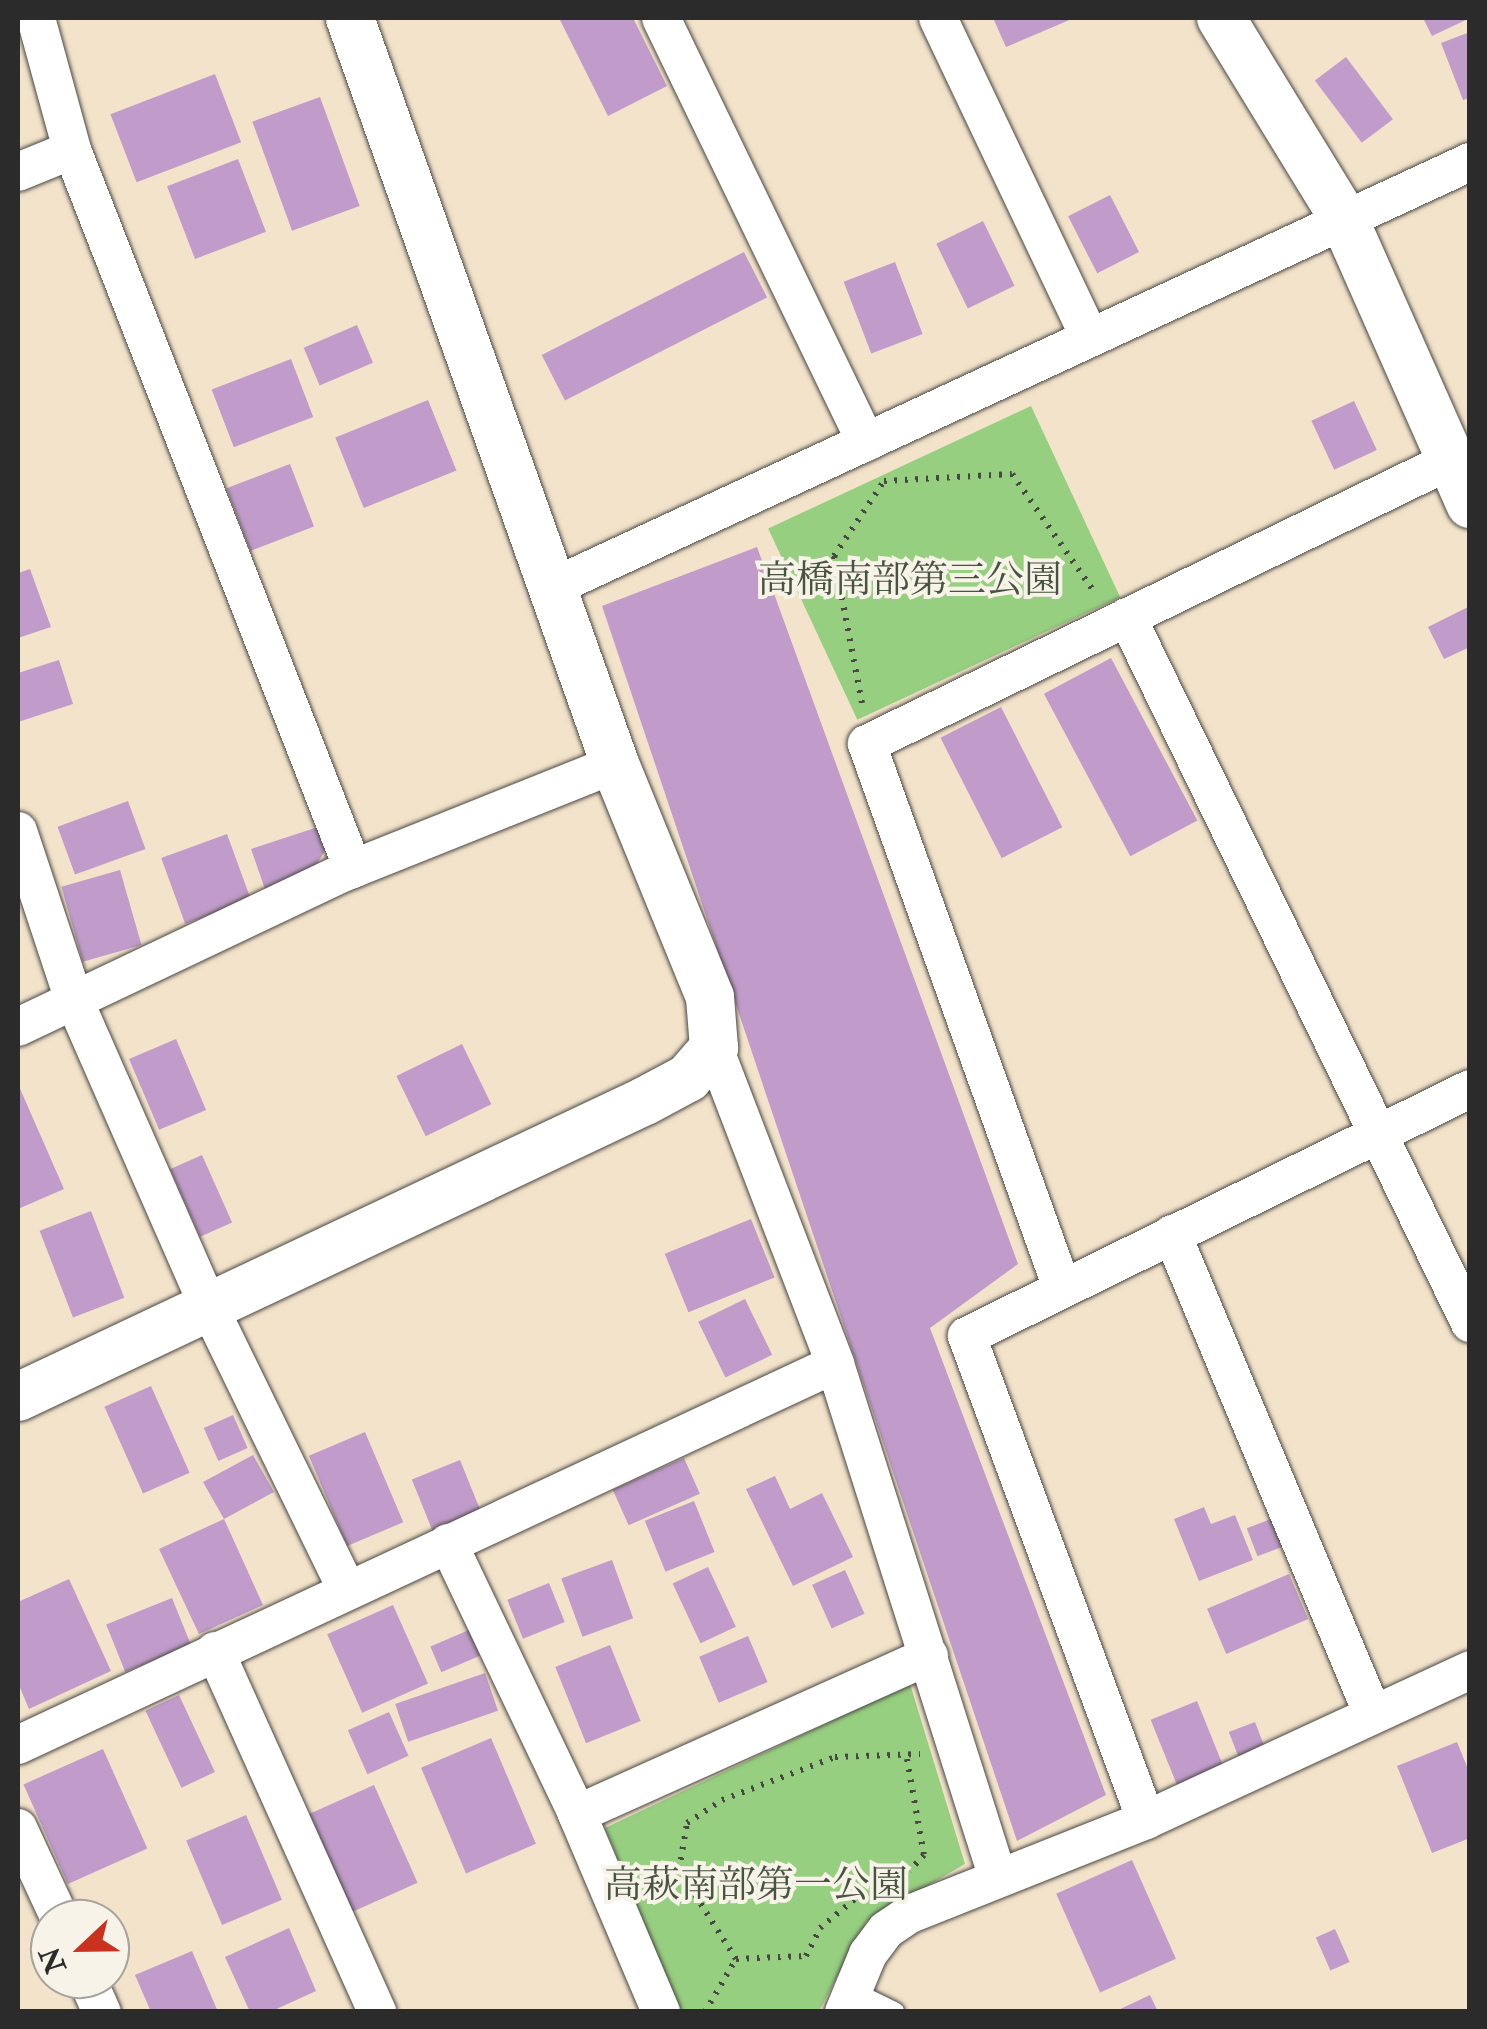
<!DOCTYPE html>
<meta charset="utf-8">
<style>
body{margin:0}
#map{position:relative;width:1487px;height:2029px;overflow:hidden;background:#f3e3ca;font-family:"IM FELL Double Pica","Noto Serif JP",serif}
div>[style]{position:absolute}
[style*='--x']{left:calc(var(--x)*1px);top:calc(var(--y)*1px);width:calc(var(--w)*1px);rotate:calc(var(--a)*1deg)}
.green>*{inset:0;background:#97cf81;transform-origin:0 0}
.building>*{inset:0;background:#c19cca;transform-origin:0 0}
.path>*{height:6px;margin-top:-3px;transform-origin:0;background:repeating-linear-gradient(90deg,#494743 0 2.5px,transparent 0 10.5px)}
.roads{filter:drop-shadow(0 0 2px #494743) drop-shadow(0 0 2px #494743)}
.service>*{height:20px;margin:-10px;padding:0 10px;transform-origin:10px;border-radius:10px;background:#fff}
.minor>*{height:38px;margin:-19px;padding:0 19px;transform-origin:19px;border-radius:19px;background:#fff}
.tertiary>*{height:48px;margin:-24px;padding:0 24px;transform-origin:24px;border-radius:24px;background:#fff}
span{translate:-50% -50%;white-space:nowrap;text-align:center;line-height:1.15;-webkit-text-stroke:8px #f7f3e8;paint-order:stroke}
.park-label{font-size:38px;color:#465440}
.frame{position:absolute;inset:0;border:20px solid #2b2b2b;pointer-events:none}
.north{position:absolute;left:30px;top:1899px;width:100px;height:100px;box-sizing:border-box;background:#f7f3e8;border:2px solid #a5a39c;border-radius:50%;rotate:248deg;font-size:28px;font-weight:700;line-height:40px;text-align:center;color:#2b2b2b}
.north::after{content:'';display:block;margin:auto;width:35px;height:45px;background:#c8321e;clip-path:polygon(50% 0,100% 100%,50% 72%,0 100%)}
</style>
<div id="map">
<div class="green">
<div style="left:1031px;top:406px;width:211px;height:290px;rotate:65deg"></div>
<div style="clip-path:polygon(910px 1684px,965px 1864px,867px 1921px,819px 2011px,680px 2011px,605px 1828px)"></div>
</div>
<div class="building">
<div style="clip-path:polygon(559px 18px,633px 18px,667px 86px,608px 116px)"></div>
<div style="clip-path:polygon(993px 18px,1074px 18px,1006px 47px)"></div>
<div style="clip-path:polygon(1423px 18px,1470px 18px,1432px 36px)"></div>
<div style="clip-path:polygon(1470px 32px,1470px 98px,1463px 100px,1441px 43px)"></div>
<div style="left:1346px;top:57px;width:78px;height:39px;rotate:53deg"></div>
<div style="left:215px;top:74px;width:73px;height:112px;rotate:69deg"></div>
<div style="left:320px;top:97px;width:116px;height:72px;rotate:70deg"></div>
<div style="left:238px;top:159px;width:78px;height:76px;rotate:69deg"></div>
<div style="left:1110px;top:195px;width:64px;height:47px;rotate:63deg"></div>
<div style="left:983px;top:221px;width:72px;height:52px;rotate:64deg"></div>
<div style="left:744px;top:252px;width:51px;height:227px;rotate:63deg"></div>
<div style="left:895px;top:262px;width:77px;height:55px;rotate:69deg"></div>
<div style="left:357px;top:325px;width:41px;height:58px;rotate:67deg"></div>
<div style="left:291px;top:359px;width:62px;height:85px;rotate:69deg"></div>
<div style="left:428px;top:400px;width:76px;height:100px;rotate:68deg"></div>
<div style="left:1354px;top:401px;width:54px;height:47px;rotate:65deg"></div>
<div style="left:290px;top:464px;width:67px;height:68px;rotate:69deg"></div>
<div style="clip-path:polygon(757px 547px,1018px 1264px,930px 1328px,1106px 1795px,1017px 1841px,602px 606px)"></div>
<div style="clip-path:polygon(30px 569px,51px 627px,18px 638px,18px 573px)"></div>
<div style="clip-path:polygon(1470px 606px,1470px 647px,1444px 659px,1428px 627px)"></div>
<div style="left:1111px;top:658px;width:184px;height:76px;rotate:62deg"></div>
<div style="clip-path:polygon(59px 660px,73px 704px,18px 722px,18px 673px)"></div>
<div style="left:1001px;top:707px;width:135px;height:68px;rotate:63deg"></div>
<div style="left:128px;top:801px;width:51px;height:75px;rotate:70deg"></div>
<div style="clip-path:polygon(318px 827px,326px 849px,308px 878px,266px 892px,251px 849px)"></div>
<div style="left:227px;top:834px;width:70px;height:70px;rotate:70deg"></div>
<div style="left:120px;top:870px;width:78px;height:61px;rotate:74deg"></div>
<div style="left:176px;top:1039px;width:77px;height:51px;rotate:67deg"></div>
<div style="left:462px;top:1044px;width:67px;height:73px;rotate:64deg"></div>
<div style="clip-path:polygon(18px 1084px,64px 1189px,18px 1209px)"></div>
<div style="left:202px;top:1155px;width:74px;height:35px;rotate:66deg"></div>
<div style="left:91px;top:1211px;width:93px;height:55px;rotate:69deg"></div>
<div style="left:751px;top:1219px;width:63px;height:93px;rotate:68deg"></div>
<div style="left:745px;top:1299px;width:62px;height:52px;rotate:64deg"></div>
<div style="left:151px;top:1386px;width:95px;height:51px;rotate:66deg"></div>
<div style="left:233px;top:1415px;width:36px;height:32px;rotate:66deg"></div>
<div style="left:365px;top:1432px;width:98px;height:61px;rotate:67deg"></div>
<div style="clip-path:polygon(253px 1455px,274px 1492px,224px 1519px,263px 1605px,199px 1634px,159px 1549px,224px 1519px,203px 1482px)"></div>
<div style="left:684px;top:1458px;width:39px;height:78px;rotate:66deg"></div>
<div style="left:460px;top:1460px;width:57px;height:52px;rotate:68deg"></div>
<div style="clip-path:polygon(775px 1476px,790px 1509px,822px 1493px,853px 1557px,793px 1586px,746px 1489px)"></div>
<div style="left:694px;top:1501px;width:55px;height:53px;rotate:68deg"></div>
<div style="clip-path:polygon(1204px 1507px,1211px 1524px,1235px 1515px,1253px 1560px,1199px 1581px,1174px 1519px)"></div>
<div style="left:1271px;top:1519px;width:30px;height:26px;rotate:69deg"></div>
<div style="left:612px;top:1560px;width:62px;height:54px;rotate:70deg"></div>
<div style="left:708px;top:1567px;width:66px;height:39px;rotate:65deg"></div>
<div style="left:845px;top:1570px;width:48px;height:36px;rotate:66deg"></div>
<div style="left:1289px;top:1574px;width:49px;height:89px;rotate:67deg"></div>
<div style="clip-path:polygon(69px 1579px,111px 1671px,29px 1709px,18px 1683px,18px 1602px)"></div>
<div style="left:549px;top:1583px;width:42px;height:45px;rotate:68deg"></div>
<div style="left:172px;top:1598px;width:51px;height:71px;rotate:68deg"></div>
<div style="left:393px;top:1605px;width:86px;height:72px;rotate:66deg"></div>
<div style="left:469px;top:1630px;width:28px;height:42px;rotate:67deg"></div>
<div style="left:748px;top:1636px;width:50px;height:53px;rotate:67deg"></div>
<div style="left:610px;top:1645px;width:82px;height:59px;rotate:68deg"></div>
<div style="left:485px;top:1673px;width:40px;height:95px;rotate:71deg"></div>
<div style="left:179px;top:1695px;width:85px;height:37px;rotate:65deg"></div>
<div style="left:1197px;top:1701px;width:70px;height:50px;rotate:68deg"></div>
<div style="left:389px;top:1712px;width:48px;height:45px;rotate:66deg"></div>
<div style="left:1255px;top:1722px;width:34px;height:28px;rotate:69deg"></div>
<div style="left:491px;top:1738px;width:115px;height:76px;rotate:67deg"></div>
<div style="clip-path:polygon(1457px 1742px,1470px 1774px,1470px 1838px,1432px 1853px,1397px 1766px)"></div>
<div style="left:103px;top:1749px;width:109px;height:87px;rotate:66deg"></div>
<div style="left:374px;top:1785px;width:107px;height:71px;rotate:66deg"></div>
<div style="left:246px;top:1815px;width:92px;height:65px;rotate:67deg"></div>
<div style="left:1132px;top:1860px;width:108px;height:83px;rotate:66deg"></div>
<div style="clip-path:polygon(289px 1928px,316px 1991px,270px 2012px,250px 2012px,225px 1957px)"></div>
<div style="left:1335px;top:1929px;width:36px;height:21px;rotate:66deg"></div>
<div style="clip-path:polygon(192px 1951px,218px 2012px,151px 2012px,135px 1975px)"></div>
<div style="clip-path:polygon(1150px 1995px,1158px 2012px,1114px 2012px)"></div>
</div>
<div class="path">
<div style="--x:862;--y:703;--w:150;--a:-100.8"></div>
<div style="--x:834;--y:556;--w:90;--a:-56.3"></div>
<div style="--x:884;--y:481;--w:128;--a:-3.1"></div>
<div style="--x:1012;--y:474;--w:145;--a:55.1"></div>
<div style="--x:907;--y:1759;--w:97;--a:80"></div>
<div style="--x:924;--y:1855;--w:21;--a:133"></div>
<div style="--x:736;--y:1959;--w:70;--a:-2.5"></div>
<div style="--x:806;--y:1956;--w:31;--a:-63"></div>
<div style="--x:820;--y:1928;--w:61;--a:-39.7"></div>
<div style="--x:705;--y:2012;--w:61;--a:-59.7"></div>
<div style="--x:736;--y:1959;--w:106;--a:-122.6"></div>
<div style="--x:679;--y:1870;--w:48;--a:-80.3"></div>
<div style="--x:687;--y:1823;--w:42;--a:-33.3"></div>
<div style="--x:722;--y:1800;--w:121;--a:-20.8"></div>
<div style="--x:835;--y:1757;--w:85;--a:-2"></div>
</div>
<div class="roads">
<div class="service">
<div style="--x:853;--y:1992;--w:46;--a:26"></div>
</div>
<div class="minor">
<div style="--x:36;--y:18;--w:137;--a:74.7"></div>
<div style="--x:72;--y:150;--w:772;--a:68.65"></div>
<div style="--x:661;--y:18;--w:471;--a:64.2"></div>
<div style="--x:938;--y:18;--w:354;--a:64.6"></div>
<div style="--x:18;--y:172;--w:58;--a:-22.2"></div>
<div style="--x:553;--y:587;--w:1011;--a:-24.87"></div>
<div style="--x:1127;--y:617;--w:785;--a:64.09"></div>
<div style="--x:18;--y:831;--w:178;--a:71.7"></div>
<div style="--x:74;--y:1000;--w:335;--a:66.3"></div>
<div style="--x:209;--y:1307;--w:315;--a:64"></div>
<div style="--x:18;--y:1027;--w:362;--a:-25.4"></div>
<div style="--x:345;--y:872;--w:291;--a:-21.8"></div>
<div style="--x:714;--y:1048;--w:338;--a:69"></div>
<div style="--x:835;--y:1364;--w:539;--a:72.41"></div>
<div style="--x:1172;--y:1234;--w:516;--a:67.31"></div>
<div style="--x:1062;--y:1288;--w:578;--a:-109.72"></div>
<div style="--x:867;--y:744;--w:647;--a:-25.93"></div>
<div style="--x:448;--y:1543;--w:300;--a:64.5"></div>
<div style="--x:577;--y:1814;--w:215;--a:67"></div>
<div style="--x:215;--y:1651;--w:396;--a:65.8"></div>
<div style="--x:18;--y:1745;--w:901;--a:-25"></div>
<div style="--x:577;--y:1814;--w:386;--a:-24.2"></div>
<div style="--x:1146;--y:1820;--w:516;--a:-110.3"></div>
<div style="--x:967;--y:1336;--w:560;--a:-26.15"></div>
<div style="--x:18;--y:1828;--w:100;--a:65.2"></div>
<div style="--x:87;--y:1979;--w:36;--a:66"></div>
<div style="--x:844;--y:2012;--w:63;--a:-67.5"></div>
<div style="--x:868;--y:1954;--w:30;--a:-53"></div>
<div style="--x:886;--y:1930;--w:29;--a:-34"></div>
<div style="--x:910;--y:1914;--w:254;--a:-21.7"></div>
<div style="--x:1146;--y:1820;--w:357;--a:-24.8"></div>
</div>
<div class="tertiary">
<div style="--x:1221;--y:18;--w:236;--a:58.5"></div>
<div style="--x:1344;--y:219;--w:312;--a:66.1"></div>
<div style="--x:18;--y:1397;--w:693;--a:-25.27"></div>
<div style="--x:645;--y:1101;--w:49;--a:-28.1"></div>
<div style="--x:688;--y:1078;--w:40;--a:-49"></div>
<div style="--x:714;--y:1048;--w:51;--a:-94.5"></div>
<div style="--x:710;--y:997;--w:252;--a:-112.2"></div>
<div style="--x:615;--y:764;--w:792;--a:-109.56"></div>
</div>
</div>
<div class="park-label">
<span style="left:910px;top:581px">高橋南部第三公園</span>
<span style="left:756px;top:1886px">高萩南部第一公園</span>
</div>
<div class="frame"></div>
<div class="north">N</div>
</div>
